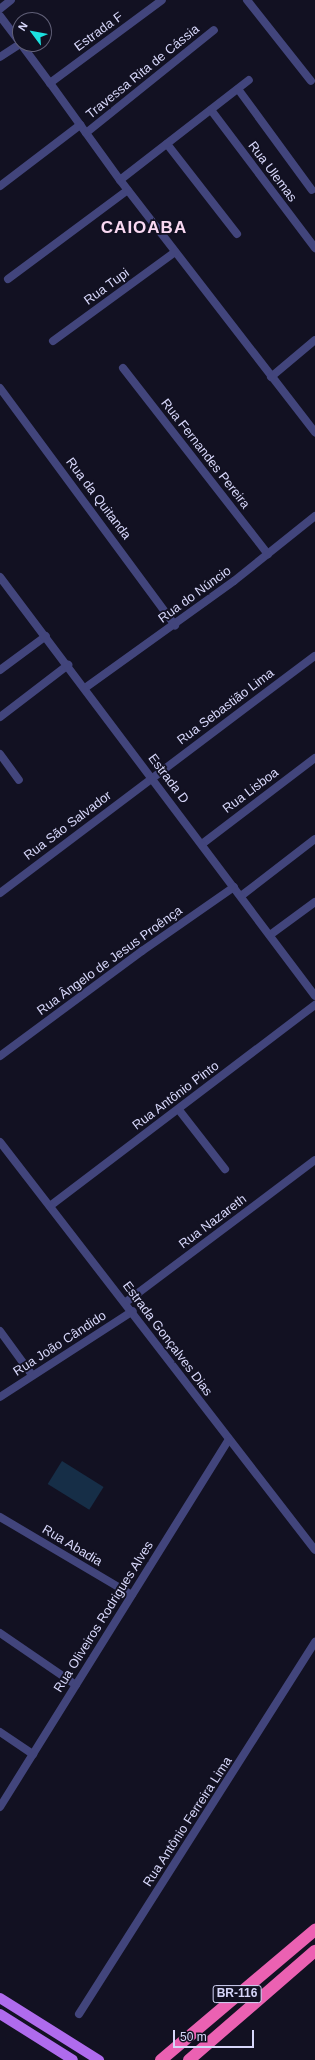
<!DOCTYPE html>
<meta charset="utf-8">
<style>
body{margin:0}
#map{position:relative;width:315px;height:2060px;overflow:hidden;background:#121122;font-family:Arial,sans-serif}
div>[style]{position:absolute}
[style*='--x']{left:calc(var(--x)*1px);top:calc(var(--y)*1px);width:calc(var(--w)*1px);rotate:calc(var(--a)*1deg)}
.water>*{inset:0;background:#162e47;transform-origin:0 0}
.minor>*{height:8px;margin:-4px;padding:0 4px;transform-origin:4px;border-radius:4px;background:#42457c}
.tertiary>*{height:8px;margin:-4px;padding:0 4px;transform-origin:4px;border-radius:4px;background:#42457c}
.primary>*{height:10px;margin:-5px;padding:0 5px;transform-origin:5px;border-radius:5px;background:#af6bed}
.motorway>*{height:12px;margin:-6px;padding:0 6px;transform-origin:6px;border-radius:6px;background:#eb61b2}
span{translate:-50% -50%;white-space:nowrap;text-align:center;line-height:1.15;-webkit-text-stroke:3.5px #121122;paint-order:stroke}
.shield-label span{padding:1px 3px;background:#121122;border:1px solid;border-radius:3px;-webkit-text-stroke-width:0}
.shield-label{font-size:12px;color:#d7d7fa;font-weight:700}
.street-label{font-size:13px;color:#d7d7fa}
.district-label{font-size:17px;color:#fad9f2;font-weight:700;letter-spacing:1px}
.north{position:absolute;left:12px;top:12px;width:40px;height:40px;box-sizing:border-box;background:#121122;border:1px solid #616078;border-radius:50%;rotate:302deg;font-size:11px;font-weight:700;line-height:16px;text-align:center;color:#d7d7fa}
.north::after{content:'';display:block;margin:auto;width:14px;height:18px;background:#1ce1e0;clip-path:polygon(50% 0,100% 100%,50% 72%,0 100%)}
.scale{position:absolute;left:173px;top:2030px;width:81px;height:18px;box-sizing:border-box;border:2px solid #d7d7fa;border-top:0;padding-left:5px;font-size:12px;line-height:14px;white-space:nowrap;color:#d7d7fa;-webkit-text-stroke:3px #121122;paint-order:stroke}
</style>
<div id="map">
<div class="water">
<div style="left:62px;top:1461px;width:49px;height:27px;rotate:32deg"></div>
</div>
<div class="minor">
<div style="--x:247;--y:0;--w:103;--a:51.7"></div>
<div style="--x:0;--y:9;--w:14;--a:-39"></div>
<div style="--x:0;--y:57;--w:24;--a:-33"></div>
<div style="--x:50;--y:83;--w:120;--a:54.2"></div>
<div style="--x:120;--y:180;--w:319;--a:52.3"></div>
<div style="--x:238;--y:89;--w:125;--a:53.8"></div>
<div style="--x:211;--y:110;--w:173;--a:53"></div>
<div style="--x:86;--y:133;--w:164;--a:-38.8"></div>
<div style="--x:167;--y:144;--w:114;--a:52.1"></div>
<div style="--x:120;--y:180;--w:163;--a:-37.8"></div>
<div style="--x:0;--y:186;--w:101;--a:-37.3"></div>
<div style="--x:8;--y:279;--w:149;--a:-36.6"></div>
<div style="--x:53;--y:341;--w:151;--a:-36.1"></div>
<div style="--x:123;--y:368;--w:236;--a:52.1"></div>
<div style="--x:271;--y:377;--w:57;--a:-40.1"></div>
<div style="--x:0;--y:388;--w:295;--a:53.6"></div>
<div style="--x:0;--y:670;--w:57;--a:-36.5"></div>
<div style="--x:85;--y:688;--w:183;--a:-35.7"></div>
<div style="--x:234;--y:581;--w:104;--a:-38.7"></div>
<div style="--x:0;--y:717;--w:86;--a:-37.4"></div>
<div style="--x:0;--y:754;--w:32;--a:54"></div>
<div style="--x:202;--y:844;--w:142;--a:-37.3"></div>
<div style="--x:0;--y:893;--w:394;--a:-37"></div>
<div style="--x:241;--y:896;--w:93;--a:-37.6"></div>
<div style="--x:270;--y:935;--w:56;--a:-36.3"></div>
<div style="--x:179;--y:1110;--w:75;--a:52.1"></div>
<div style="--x:50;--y:1206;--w:333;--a:-37.2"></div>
<div style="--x:126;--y:1302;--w:236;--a:-36.9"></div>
<div style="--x:0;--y:1331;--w:54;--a:54"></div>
<div style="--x:0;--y:1397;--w:158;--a:-32.9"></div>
<div style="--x:0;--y:1517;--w:153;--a:30.6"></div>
<div style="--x:0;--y:1633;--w:92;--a:34.4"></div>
<div style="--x:0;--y:1732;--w:40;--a:34"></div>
<div style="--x:79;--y:2014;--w:441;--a:-57.6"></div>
</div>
<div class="tertiary">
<div style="--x:0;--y:16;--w:34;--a:53"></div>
<div style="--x:21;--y:44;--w:49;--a:53.4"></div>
<div style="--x:50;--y:83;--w:139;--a:-36.5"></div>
<div style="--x:0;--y:577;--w:524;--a:53.06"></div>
<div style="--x:0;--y:1056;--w:177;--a:-36.5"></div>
<div style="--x:142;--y:951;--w:112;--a:-34.8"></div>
<div style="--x:0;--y:1142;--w:515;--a:52.33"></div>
<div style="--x:0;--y:1807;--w:432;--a:-58.1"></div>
</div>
<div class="primary">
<div style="--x:0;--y:1998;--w:117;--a:32.1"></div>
<div style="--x:0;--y:2014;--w:86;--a:32.2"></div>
</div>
<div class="motorway">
<div style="--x:161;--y:2060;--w:202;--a:-40.2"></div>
<div style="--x:189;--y:2060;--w:167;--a:-40.9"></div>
</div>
<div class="shield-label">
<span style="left:237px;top:1994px">BR-116</span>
</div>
<div class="street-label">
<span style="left:99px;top:32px;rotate:-36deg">Estrada F</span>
<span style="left:143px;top:72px;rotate:-39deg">Travessa Rita de Cássia</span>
<span style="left:272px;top:172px;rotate:53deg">Rua Ulemas</span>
<span style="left:107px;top:287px;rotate:-36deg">Rua Tupi</span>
<span style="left:205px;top:454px;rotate:52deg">Rua Fernandes Pereira</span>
<span style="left:98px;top:499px;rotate:53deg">Rua da Quitanda</span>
<span style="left:195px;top:595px;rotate:-36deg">Rua do Núncio</span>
<span style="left:226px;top:707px;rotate:-37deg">Rua Sebastião Lima</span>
<span style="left:168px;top:779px;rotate:53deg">Estrada D</span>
<span style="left:251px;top:791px;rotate:-37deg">Rua Lisboa</span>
<span style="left:68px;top:826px;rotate:-37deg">Rua São Salvador</span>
<span style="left:110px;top:961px;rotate:-36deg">Rua Ângelo de Jesus Proênça</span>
<span style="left:176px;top:1096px;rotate:-37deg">Rua Antônio Pinto</span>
<span style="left:213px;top:1222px;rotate:-37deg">Rua Nazareth</span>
<span style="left:167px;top:1339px;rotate:53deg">Estrada Gonçalves Dias</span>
<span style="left:60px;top:1344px;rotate:-33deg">Rua João Cândido</span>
<span style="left:72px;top:1546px;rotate:31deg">Rua Abadia</span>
<span style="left:104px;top:1617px;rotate:-58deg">Rua Oliveiros Rodrigues Alves</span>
<span style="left:188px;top:1822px;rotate:-57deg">Rua Antônio Ferreira Lima</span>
</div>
<div class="district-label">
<span style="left:144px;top:228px">CAIOABA</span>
</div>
<div class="north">N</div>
<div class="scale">50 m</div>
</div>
